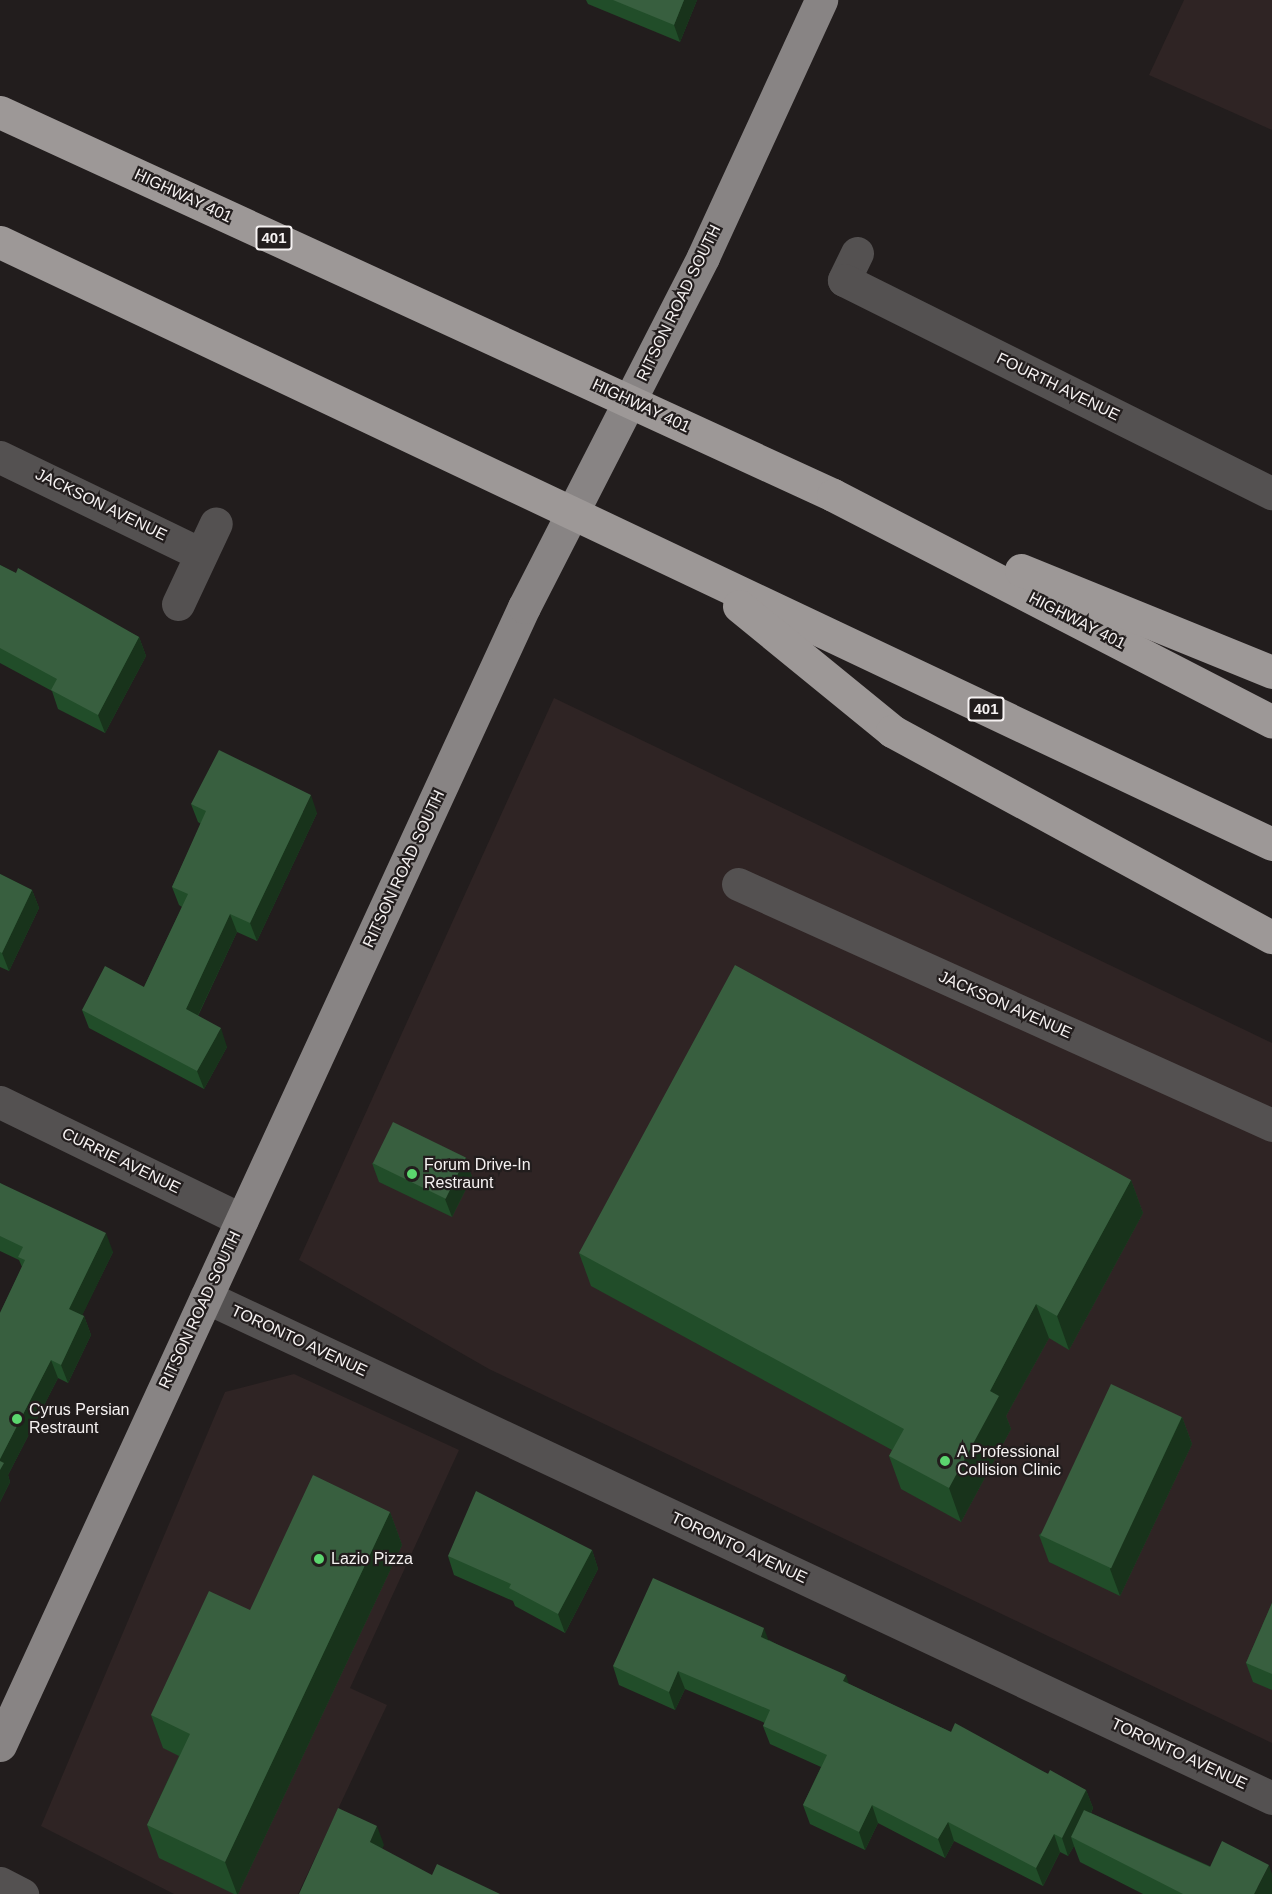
<!DOCTYPE html>
<style>
body{margin:0}
#map{position:relative;width:1272px;height:1894px;overflow:hidden;background:#221d1d;font-family:Arial,sans-serif}
div>[style]{position:absolute}
[style*='--x']{left:calc(var(--x)*1px);top:calc(var(--y)*1px);width:calc(var(--w)*1px);rotate:calc(var(--a)*1deg)}
.built>*{inset:0;background:#2f2424}
.minor>*{height:33px;margin:-16.5px;padding:0 16.5px;transform-origin:16.5px;border-radius:16.5px;background:#545151}
.major>*{height:33px;margin:-16.5px;padding:0 16.5px;transform-origin:16.5px;border-radius:16.5px;background:#888484}
.highway>*{height:33px;margin:-16.5px;padding:0 16.5px;transform-origin:16.5px;border-radius:16.5px;background:#9d9897}
.wall>*{inset:0;background:#214d29}
.shaded-wall>*{inset:0;background:#18331b}
.building>*{inset:0;background:#385f3f;transform-origin:0 0}
.dots>*{width:16px;height:16px;translate:-50% -50%;box-sizing:border-box;border:3px solid #221d1d;border-radius:50%}
span{translate:-50% -50%;white-space:nowrap;text-align:center;line-height:1.15;-webkit-text-stroke:4.5px #221d1d;paint-order:stroke}
.shield-label span{padding:2px 4px;background:#221d1d;border:2px solid;border-radius:4px;-webkit-text-stroke-width:0}
.shield-label{font-size:15px;color:#f6f2f2;font-weight:700}
.street-label{font-size:16px;color:#f6f2f2}
.poi-label{font-size:16px;color:#f6f2f2}
.left{translate:0 -50%;text-align:left}
</style>
<div id="map">
<div class="built">
<div style="clip-path:polygon(1184px 0,1272px 0,1272px 130px,1149px 75px)"></div>
<div style="clip-path:polygon(554px 698px,1272px 1043px,1272px 1743px,489px 1369px,299px 1260px)"></div>
<div style="clip-path:polygon(294px 1374px,459px 1450px,350px 1688px,387px 1705px,298px 1894px,174px 1894px,41px 1826px,225px 1392px)"></div>
</div>
<div class="minor">
<div style="--x:857;--y:253;--w:30;--a:116"></div>
<div style="--x:844;--y:280;--w:478;--a:26.5"></div>
<div style="--x:0;--y:457;--w:223;--a:25.8"></div>
<div style="--x:178;--y:604;--w:89;--a:-64.9"></div>
<div style="--x:738;--y:884;--w:586;--a:24.29"></div>
<div style="--x:0;--y:1102;--w:269;--a:26"></div>
<div style="--x:206;--y:1297;--w:1178;--a:25.17"></div>
<div style="--x:0;--y:1883;--w:25;--a:27"></div>
</div>
<div class="major">
<div style="--x:0;--y:1745;--w:1253;--a:-65.28"></div>
<div style="--x:524;--y:607;--w:393;--a:-62.9"></div>
<div style="--x:703;--y:257;--w:283;--a:-65.3"></div>
</div>
<div class="highway">
<div style="--x:0;--y:112;--w:917;--a:24.69"></div>
<div style="--x:833;--y:495;--w:494;--a:27.3"></div>
<div style="--x:0;--y:242;--w:1407;--a:25.33"></div>
<div style="--x:1021;--y:570;--w:271;--a:22.1"></div>
<div style="--x:739;--y:606;--w:198;--a:39.2"></div>
<div style="--x:892;--y:731;--w:432;--a:28.5"></div>
</div>
<div class="wall">
<div style="clip-path:polygon(586px 0,697px 0,680px 42px,588px 4px)"></div>
<div style="clip-path:polygon(0 565px,139px 637px,146px 656px,105px 733px,58px 709px,52px 691px,0 663px)"></div>
<div style="clip-path:polygon(191px 804px,317px 813px,257px 941px,237px 932px,198px 1016px,227px 1047px,204px 1089px,89px 1028px,82px 1010px,144px 987px,182px 907px,179px 905px,172px 887px,201px 824px,198px 822px)"></div>
<div style="clip-path:polygon(0 874px,32px 890px,39px 908px,9px 971px,0 967px)"></div>
<div style="clip-path:polygon(466px 1158px,472px 1177px,452px 1217px,379px 1182px,372px 1163px)"></div>
<div style="clip-path:polygon(1131px 1180px,1143px 1213px,1069px 1350px,1049px 1338px,1006px 1416px,1011px 1429px,961px 1522px,901px 1489px,889px 1456px,892px 1450px,591px 1286px,579px 1253px)"></div>
<div style="clip-path:polygon(0 1183px,113px 1252px,82px 1315px,84px 1316px,91px 1335px,68px 1383px,58px 1378px,8px 1475px,10px 1482px,0 1502px,0 1313px,22px 1267px,19px 1260px,0 1251px)"></div>
<div style="clip-path:polygon(1182px 1417px,1192px 1444px,1120px 1596px,1049px 1562px,1039px 1535px)"></div>
<div style="clip-path:polygon(390px 1512px,402px 1545px,238px 1894px,234px 1894px,159px 1858px,147px 1825px,179px 1756px,163px 1748px,151px 1715px,250px 1610px)"></div>
<div style="clip-path:polygon(592px 1550px,598px 1569px,565px 1633px,515px 1606px,513px 1601px,454px 1575px,448px 1556px)"></div>
<div style="clip-path:polygon(1272px 1603px,1272px 1690px,1253px 1682px,1246px 1663px)"></div>
<div style="clip-path:polygon(769px 1640px,849px 1684px,951px 1732px,1086px 1790px,1093px 1808px,1091px 1813px,1272px 1894px,1143px 1894px,1080px 1862px,1074px 1846px,1068px 1856px,1060px 1852px,1043px 1886px,954px 1841px,945px 1858px,878px 1823px,865px 1850px,810px 1824px,803px 1805px,821px 1767px,770px 1744px,763px 1726px,765px 1723px,685px 1689px,675px 1710px,619px 1685px,613px 1666px)"></div>
</div>
<div class="shaded-wall">
<div style="clip-path:polygon(684px 0,697px 0,680px 42px,674px 25px)"></div>
<div style="clip-path:polygon(139px 637px,146px 656px,105px 733px,98px 715px)"></div>
<div style="clip-path:polygon(311px 795px,317px 813px,257px 941px,250px 923px)"></div>
<div style="clip-path:polygon(32px 890px,39px 908px,9px 971px,2px 953px)"></div>
<div style="clip-path:polygon(230px 914px,237px 932px,192px 1028px,186px 1009px)"></div>
<div style="clip-path:polygon(221px 1028px,227px 1047px,204px 1089px,197px 1071px)"></div>
<div style="clip-path:polygon(466px 1158px,472px 1177px,452px 1217px,445px 1199px)"></div>
<div style="clip-path:polygon(1131px 1180px,1143px 1213px,1069px 1350px,1057px 1316px)"></div>
<div style="clip-path:polygon(106px 1233px,113px 1252px,76px 1328px,69px 1309px)"></div>
<div style="clip-path:polygon(1036px 1304px,1049px 1338px,1006px 1416px,1011px 1429px,961px 1522px,949px 1488px,990px 1391px)"></div>
<div style="clip-path:polygon(84px 1316px,91px 1335px,68px 1383px,61px 1365px)"></div>
<div style="clip-path:polygon(51px 1360px,58px 1378px,8px 1475px,10px 1482px,0 1502px,0 1459px)"></div>
<div style="clip-path:polygon(1182px 1417px,1192px 1444px,1120px 1596px,1110px 1569px)"></div>
<div style="clip-path:polygon(390px 1512px,402px 1545px,238px 1894px,237px 1894px,225px 1862px)"></div>
<div style="clip-path:polygon(592px 1550px,598px 1569px,565px 1633px,558px 1614px)"></div>
<div style="clip-path:polygon(764px 1628px,771px 1647px,761px 1637px)"></div>
<div style="clip-path:polygon(678px 1671px,685px 1689px,675px 1710px,669px 1692px)"></div>
<div style="clip-path:polygon(846px 1675px,852px 1694px,843px 1681px)"></div>
<div style="clip-path:polygon(1086px 1790px,1093px 1808px,1077px 1840px,1071px 1837px,1074px 1846px,1068px 1856px,1062px 1838px)"></div>
<div style="clip-path:polygon(872px 1805px,878px 1823px,865px 1850px,859px 1832px)"></div>
<div style="clip-path:polygon(948px 1822px,954px 1841px,945px 1858px,938px 1839px)"></div>
<div style="clip-path:polygon(377px 1826px,384px 1845px,377px 1860px,370px 1842px)"></div>
<div style="clip-path:polygon(1054px 1834px,1060px 1852px,1043px 1886px,1036px 1868px)"></div>
<div style="clip-path:polygon(1269px 1865px,1272px 1874px,1272px 1894px,1254px 1894px)"></div>
</div>
<div class="building">
<div style="clip-path:polygon(613px 0,684px 0,674px 25px)"></div>
<div style="clip-path:polygon(0 565px,16px 573px,18px 568px,139px 637px,98px 715px,51px 690px,57px 679px,0 648px)"></div>
<div style="clip-path:polygon(219px 750px,311px 795px,250px 923px,230px 914px,186px 1009px,221px 1028px,197px 1071px,82px 1010px,105px 966px,144px 987px,188px 894px,172px 887px,206px 811px,191px 804px)"></div>
<div style="clip-path:polygon(0 874px,32px 890px,2px 953px,0 952px)"></div>
<div style="clip-path:polygon(735px 965px,1131px 1180px,1057px 1316px,1036px 1304px,990px 1391px,999px 1396px,949px 1488px,889px 1456px,904px 1429px,579px 1253px)"></div>
<div style="left:393px;top:1122px;width:81px;height:46px;rotate:26deg"></div>
<div style="clip-path:polygon(0 1183px,106px 1233px,69px 1309px,84px 1316px,61px 1365px,51px 1360px,0 1459px,0 1313px,25px 1260px,18px 1257px,23px 1247px,0 1236px)"></div>
<div style="left:1111px;top:1384px;width:78px;height:167px;rotate:25deg"></div>
<div style="clip-path:polygon(0 1461px,4px 1463px,0 1470px)"></div>
<div style="clip-path:polygon(313px 1475px,390px 1512px,225px 1862px,147px 1825px,190px 1734px,151px 1715px,209px 1591px,250px 1610px)"></div>
<div style="clip-path:polygon(476px 1491px,592px 1550px,558px 1614px,509px 1588px,511px 1584px,448px 1556px)"></div>
<div style="clip-path:polygon(653px 1578px,764px 1628px,761px 1637px,846px 1675px,843px 1681px,951px 1732px,955px 1723px,1048px 1774px,1050px 1770px,1086px 1790px,1062px 1838px,1054px 1834px,1036px 1868px,948px 1822px,938px 1839px,872px 1805px,859px 1832px,803px 1805px,827px 1755px,763px 1726px,770px 1710px,678px 1671px,669px 1692px,613px 1666px)"></div>
<div style="clip-path:polygon(1272px 1603px,1272px 1674px,1246px 1663px)"></div>
<div style="clip-path:polygon(338px 1808px,377px 1826px,370px 1842px,432px 1875px,437px 1864px,500px 1894px,299px 1894px)"></div>
<div style="clip-path:polygon(1084px 1810px,1210px 1867px,1222px 1841px,1269px 1865px,1254px 1894px,1183px 1894px,1071px 1837px)"></div>
</div>
<div class="dots">
<div style="left:412px;top:1174px;background:#5bd56e"></div>
<div style="left:17px;top:1419px;background:#5bd56e"></div>
<div style="left:945px;top:1461px;background:#5bd56e"></div>
<div style="left:319px;top:1559px;background:#5bd56e"></div>
</div>
<div class="shield-label">
<span style="left:274px;top:238px">401</span>
<span style="left:986px;top:709px">401</span>
</div>
<div class="street-label">
<span style="left:183px;top:196px;rotate:25deg">HIGHWAY 401</span>
<span style="left:679px;top:303px;rotate:-64deg">RITSON ROAD SOUTH</span>
<span style="left:1058px;top:387px;rotate:26deg">FOURTH AVENUE</span>
<span style="left:641px;top:406px;rotate:25deg">HIGHWAY 401</span>
<span style="left:101px;top:505px;rotate:26deg">JACKSON AVENUE</span>
<span style="left:1077px;top:621px;rotate:27deg">HIGHWAY 401</span>
<span style="left:404px;top:869px;rotate:-65deg">RITSON ROAD SOUTH</span>
<span style="left:1005px;top:1005px;rotate:24deg">JACKSON AVENUE</span>
<span style="left:121px;top:1161px;rotate:26deg">CURRIE AVENUE</span>
<span style="left:200px;top:1310px;rotate:-65deg">RITSON ROAD SOUTH</span>
<span style="left:299px;top:1341px;rotate:25deg">TORONTO AVENUE</span>
<span style="left:739px;top:1548px;rotate:25deg">TORONTO AVENUE</span>
<span style="left:1179px;top:1754px;rotate:25deg">TORONTO AVENUE</span>
</div>
<div class="poi-label">
<span class="left" style="left:424px;top:1174px">Forum Drive-In<br>Restraunt</span>
<span class="left" style="left:29px;top:1419px">Cyrus Persian<br>Restraunt</span>
<span class="left" style="left:957px;top:1461px">A Professional<br>Collision Clinic</span>
<span class="left" style="left:331px;top:1559px">Lazio Pizza</span>
</div>
</div>
